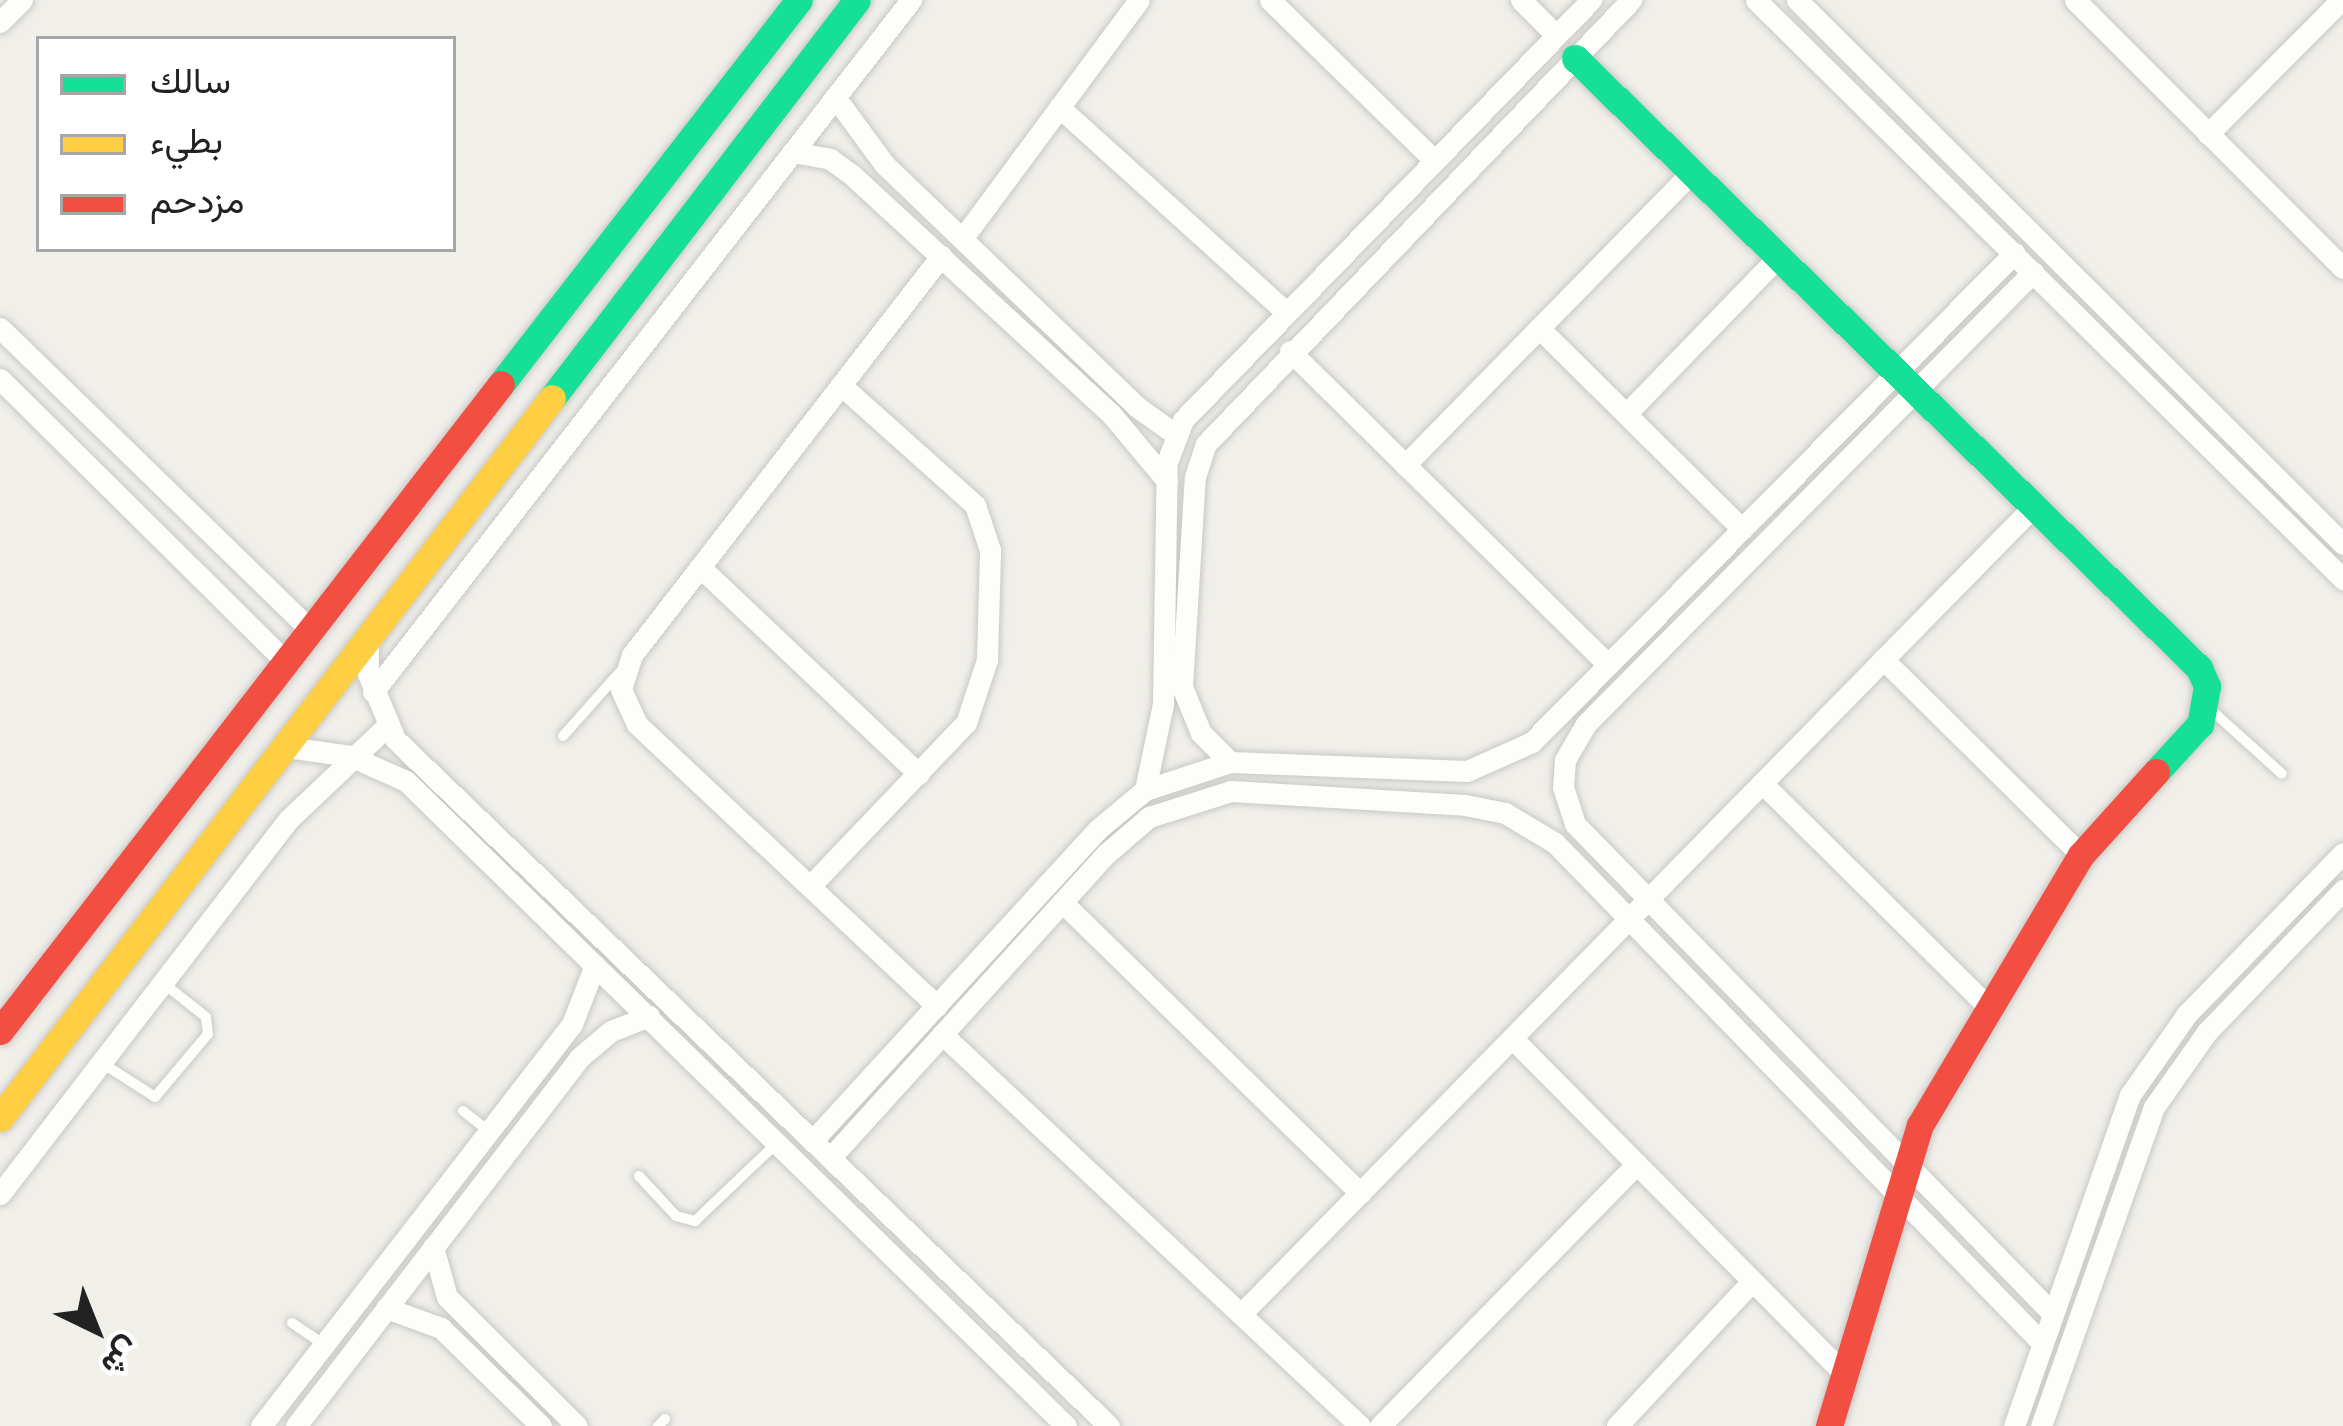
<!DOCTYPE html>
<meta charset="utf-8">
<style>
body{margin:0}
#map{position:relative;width:2343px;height:1426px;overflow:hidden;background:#f0efea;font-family:"Source Sans 3",Vazirmatn,sans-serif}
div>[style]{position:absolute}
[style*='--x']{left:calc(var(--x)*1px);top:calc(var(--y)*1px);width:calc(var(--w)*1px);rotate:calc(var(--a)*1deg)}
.roads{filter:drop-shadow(0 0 3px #c9c8c6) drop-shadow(0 0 3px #c9c8c6)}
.lane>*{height:10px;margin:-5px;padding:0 5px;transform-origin:5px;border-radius:5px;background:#fdfdfc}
.street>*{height:21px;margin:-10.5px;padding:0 10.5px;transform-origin:10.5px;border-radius:10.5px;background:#fdfdfc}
.fast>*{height:27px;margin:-13.5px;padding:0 13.5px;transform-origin:13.5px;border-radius:13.5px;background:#16e098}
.slow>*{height:27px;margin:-13.5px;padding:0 13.5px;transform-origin:13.5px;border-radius:13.5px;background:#ffcf43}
.jam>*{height:27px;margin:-13.5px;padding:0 13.5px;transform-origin:13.5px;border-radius:13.5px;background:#f24e42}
span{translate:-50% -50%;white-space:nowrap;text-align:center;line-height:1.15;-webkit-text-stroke:9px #fff;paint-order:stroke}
.legend{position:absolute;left:36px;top:36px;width:420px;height:216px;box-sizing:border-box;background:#fff;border:3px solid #a7a7a7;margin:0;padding:15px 21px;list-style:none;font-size:36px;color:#222}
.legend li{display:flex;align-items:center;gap:24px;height:60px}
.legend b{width:60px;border:3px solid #a7a7a7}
.north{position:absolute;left:36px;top:1270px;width:120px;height:120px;-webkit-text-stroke:9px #fff;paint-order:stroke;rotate:137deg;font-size:33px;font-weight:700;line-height:48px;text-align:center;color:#222}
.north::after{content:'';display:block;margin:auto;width:42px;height:54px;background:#222;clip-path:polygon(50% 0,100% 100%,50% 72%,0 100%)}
</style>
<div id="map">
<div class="roads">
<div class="lane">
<div style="--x:2209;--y:708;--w:98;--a:42.1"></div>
<div style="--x:563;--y:736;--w:84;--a:-48.4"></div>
<div style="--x:102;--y:1063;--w:63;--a:32.7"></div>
<div style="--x:155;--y:1097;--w:82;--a:-49.9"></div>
<div style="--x:208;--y:1034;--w:17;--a:-97"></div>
<div style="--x:206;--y:1017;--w:55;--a:-141.7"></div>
<div style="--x:463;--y:1111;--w:33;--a:38"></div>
<div style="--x:639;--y:1176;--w:54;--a:47.2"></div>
<div style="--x:676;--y:1216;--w:20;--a:15"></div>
<div style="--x:695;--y:1221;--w:113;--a:-43.6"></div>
<div style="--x:292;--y:1323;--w:37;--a:34"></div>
<div style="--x:658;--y:1426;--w:10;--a:-45"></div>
</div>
<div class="street">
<div style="--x:1270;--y:0;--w:229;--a:44.3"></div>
<div style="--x:1521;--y:0;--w:49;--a:45"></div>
<div style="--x:1756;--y:0;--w:825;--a:44.61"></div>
<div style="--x:1797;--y:0;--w:771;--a:44.89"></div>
<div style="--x:2075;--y:0;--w:379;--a:45"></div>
<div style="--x:0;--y:22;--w:31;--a:-45"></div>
<div style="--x:835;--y:97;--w:84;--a:53.7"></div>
<div style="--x:885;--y:165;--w:349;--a:43.8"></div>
<div style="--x:1137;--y:407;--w:47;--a:35.4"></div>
<div style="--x:1059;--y:107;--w:304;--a:42.1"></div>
<div style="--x:2208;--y:134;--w:189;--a:-45.2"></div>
<div style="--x:792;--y:152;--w:39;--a:10"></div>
<div style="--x:830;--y:159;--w:26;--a:36"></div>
<div style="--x:851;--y:174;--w:355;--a:42.7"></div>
<div style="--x:1112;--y:415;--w:86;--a:50.2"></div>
<div style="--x:965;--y:235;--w:292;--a:-53.5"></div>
<div style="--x:2033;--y:272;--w:636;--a:134.68"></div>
<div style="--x:1586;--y:724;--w:42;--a:120.3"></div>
<div style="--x:1565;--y:760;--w:27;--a:94"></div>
<div style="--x:1563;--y:787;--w:39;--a:72"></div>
<div style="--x:1575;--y:824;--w:683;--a:45.71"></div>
<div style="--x:0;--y:328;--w:431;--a:44.2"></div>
<div style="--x:1539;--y:328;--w:286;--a:44.7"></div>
<div style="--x:1290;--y:351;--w:447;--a:44.6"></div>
<div style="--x:0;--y:379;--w:401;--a:44.7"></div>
<div style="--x:1626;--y:414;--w:219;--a:-45.9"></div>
<div style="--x:1405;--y:465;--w:409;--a:-45.6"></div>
<div style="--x:700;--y:567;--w:301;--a:43.4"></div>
<div style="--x:368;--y:639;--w:35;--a:90"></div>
<div style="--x:368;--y:674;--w:70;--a:67.4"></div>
<div style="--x:395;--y:739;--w:991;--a:43.9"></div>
<div style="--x:1883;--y:659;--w:279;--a:44.7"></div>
<div style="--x:373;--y:692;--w:877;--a:-52.14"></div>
<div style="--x:287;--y:747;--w:64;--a:8.1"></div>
<div style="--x:350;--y:756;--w:61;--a:24.1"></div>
<div style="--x:406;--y:781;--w:923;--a:44.34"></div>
<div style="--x:1230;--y:762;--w:41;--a:-135"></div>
<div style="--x:1201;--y:733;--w:50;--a:-112.4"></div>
<div style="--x:1182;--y:687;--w:210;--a:-86.5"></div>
<div style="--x:1195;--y:477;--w:35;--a:-72"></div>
<div style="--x:1206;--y:444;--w:615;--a:-46.25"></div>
<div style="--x:1762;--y:783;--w:317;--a:44.7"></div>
<div style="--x:1145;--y:790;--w:88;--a:-78.2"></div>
<div style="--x:1163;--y:704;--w:242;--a:-89.1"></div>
<div style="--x:1167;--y:462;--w:45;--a:-69.1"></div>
<div style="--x:1183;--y:420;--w:586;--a:-45.83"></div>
<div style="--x:810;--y:886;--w:226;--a:-46.3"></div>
<div style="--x:966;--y:723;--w:66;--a:-71.6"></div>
<div style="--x:987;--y:660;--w:110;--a:-88.4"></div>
<div style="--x:990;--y:550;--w:47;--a:-108.4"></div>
<div style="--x:975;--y:505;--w:180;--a:-138.2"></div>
<div style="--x:1062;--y:902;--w:417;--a:44.3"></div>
<div style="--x:937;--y:1006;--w:412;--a:-136.8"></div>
<div style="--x:637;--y:724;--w:38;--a:-115"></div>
<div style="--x:621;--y:689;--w:36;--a:-72"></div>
<div style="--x:632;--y:655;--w:505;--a:-52.24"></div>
<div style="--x:942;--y:1034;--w:573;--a:43.16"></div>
<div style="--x:1512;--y:1038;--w:472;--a:45.3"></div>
<div style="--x:814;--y:1139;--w:419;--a:-47.5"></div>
<div style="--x:1097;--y:830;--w:62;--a:-39.8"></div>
<div style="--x:1145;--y:790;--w:89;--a:-18.2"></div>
<div style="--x:1230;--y:762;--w:237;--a:2.2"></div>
<div style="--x:1467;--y:771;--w:71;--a:-24"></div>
<div style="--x:1532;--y:742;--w:687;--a:-45.41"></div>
<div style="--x:832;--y:1156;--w:408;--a:-47.8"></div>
<div style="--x:1106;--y:854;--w:57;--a:-40.7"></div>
<div style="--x:1149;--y:817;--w:86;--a:-17.6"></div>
<div style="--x:1231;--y:791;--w:234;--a:3.4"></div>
<div style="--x:1465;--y:805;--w:41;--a:11.3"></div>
<div style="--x:1505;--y:813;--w:58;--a:31"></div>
<div style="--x:1555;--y:843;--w:698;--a:45.75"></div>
<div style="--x:0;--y:1194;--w:473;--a:-52.4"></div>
<div style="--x:289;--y:819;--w:134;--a:-43.5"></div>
<div style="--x:433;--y:1247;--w:52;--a:74.4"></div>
<div style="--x:447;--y:1297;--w:183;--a:44.8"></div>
<div style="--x:386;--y:1308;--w:59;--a:20"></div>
<div style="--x:441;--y:1328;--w:140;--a:44.4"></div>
<div style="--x:1241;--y:1314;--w:1131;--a:-45.54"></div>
<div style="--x:261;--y:1426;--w:508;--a:-52.27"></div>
<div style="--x:572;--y:1024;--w:63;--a:-68.7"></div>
<div style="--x:296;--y:1426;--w:464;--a:-52.4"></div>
<div style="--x:579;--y:1058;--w:42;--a:-40.2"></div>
<div style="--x:611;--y:1031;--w:41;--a:-21.5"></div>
<div style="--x:1380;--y:1426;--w:367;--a:-45.6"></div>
<div style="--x:1617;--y:1426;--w:198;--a:-47"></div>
<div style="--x:2014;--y:1426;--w:351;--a:-70.7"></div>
<div style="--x:2130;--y:1095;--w:99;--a:-54.9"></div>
<div style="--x:2187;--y:1014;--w:224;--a:-45.9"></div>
<div style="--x:2041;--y:1426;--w:338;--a:-70.5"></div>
<div style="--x:2154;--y:1107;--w:92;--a:-54.8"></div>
<div style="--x:2207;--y:1032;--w:197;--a:-46.2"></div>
</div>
<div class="fast">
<div style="--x:1575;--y:58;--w:873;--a:44.35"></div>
<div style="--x:2199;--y:668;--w:20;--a:66"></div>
<div style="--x:2207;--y:686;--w:39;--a:100"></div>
<div style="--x:2200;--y:724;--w:65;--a:132.5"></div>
<div style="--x:501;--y:384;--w:486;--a:-52.2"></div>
<div style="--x:552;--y:398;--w:501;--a:-52.54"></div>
</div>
<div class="slow">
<div style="--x:0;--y:1118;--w:907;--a:-52.52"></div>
</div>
<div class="jam">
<div style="--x:0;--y:1031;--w:818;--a:-52.25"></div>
<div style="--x:1829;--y:1426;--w:314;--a:-73.2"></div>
<div style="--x:1920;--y:1125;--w:314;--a:-59.2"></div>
<div style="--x:2081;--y:855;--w:112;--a:-47.9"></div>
</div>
</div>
<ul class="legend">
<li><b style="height:15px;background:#16e098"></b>سالك</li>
<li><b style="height:15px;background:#ffcf43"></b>بطيء</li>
<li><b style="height:15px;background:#f24e42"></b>مزدحم</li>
</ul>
<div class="north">ش</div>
</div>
